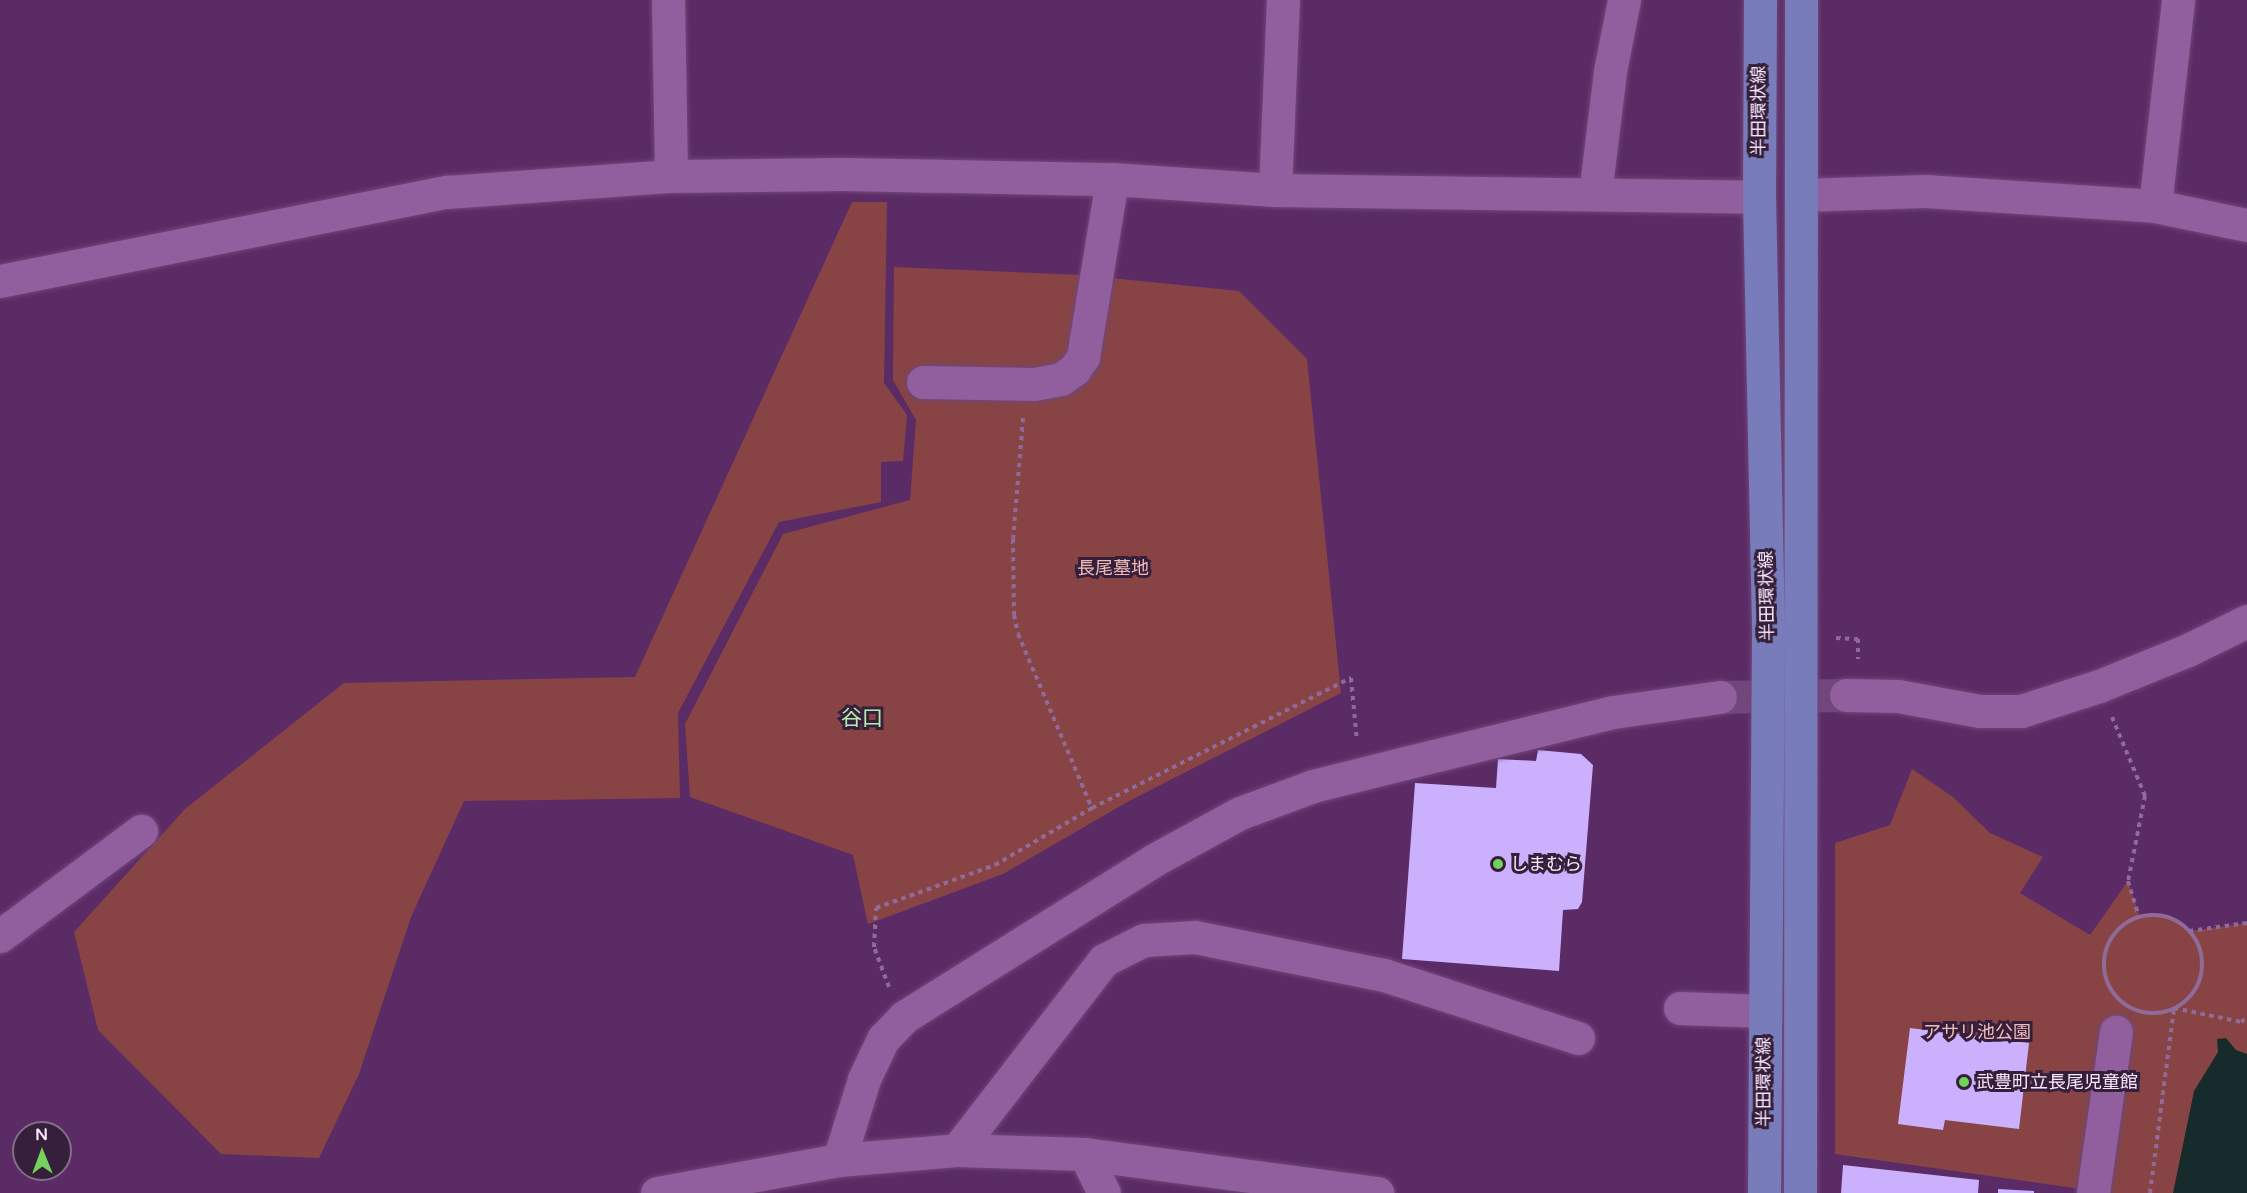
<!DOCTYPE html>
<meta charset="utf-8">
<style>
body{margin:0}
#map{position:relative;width:2247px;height:1193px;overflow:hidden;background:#5b2b66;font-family:"Varela Round","Noto Sans JP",sans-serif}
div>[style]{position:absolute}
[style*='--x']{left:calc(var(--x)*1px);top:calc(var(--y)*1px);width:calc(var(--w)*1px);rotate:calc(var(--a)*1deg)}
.green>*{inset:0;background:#884445}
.water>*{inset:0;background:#182b2c}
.building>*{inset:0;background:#cbb1fd}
.minor-tunnel>*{height:33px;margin-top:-16.5px;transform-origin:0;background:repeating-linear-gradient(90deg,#73477c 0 33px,transparent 0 49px)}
.path>*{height:4px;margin-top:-2px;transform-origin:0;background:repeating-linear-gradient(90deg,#906a99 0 4.5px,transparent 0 9px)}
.path>.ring{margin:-2px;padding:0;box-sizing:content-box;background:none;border:4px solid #906a99;border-radius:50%}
.roads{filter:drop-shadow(0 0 2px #6f4778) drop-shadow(0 0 2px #6f4778)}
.minor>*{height:33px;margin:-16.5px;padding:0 16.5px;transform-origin:16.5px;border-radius:16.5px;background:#915f9d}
.major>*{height:33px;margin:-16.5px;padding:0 16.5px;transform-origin:16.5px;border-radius:16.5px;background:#787cba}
.dots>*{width:16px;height:16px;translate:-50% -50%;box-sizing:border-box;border:3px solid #351f3a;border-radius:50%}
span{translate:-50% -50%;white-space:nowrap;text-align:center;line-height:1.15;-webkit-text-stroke:6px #351f3a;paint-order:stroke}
.street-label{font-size:18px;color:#f8e7fc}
.park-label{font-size:18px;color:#f1bbba}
.poi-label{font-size:18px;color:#f8e7fc}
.left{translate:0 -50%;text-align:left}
.quarter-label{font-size:21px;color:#b7ebab}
.north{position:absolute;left:12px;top:1121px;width:60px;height:60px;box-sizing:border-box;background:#351f3a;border:2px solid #836f88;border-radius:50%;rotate:359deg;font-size:16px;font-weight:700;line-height:24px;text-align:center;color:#f8e7fc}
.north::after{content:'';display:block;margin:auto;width:21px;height:27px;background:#73d25c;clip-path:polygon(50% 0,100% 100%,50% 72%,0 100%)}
</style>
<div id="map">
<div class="green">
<div style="clip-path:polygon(852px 202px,887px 202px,884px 383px,907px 415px,903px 461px,881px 462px,881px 502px,779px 522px,678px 713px,680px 798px,464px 801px,411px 917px,359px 1074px,319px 1158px,221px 1154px,98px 1030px,74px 932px,185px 809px,344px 683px,635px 677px)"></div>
<div style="clip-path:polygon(894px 267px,1081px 275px,1239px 291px,1307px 359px,1341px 693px,1129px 801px,1003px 874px,868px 924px,853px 855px,690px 797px,685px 724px,783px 534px,910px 500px,916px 420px,893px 380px)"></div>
<div style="clip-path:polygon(1912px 769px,1953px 797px,1990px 833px,2043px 857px,2020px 893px,2090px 935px,2128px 881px,2140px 917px,2167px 917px,2190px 931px,2247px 923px,2247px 1193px,2109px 1193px,1835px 1154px,1835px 843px,1890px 825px)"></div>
</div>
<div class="water">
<div style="clip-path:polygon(2226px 1038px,2236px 1050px,2247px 1054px,2247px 1193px,2173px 1193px,2194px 1091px,2218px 1052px,2217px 1039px)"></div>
</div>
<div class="building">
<div style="clip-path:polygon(1538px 750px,1581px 754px,1593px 765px,1582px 902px,1578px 909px,1563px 910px,1559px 971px,1402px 959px,1415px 783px,1496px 788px,1498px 759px,1536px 761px)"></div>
<div style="clip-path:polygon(1910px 1028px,2029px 1043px,2019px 1129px,1945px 1120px,1943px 1130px,1898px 1124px)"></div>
<div style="clip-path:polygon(1843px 1165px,1979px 1180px,1978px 1193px,1841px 1193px)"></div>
<div style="clip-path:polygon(1998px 1189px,2034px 1191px,2034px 1193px,1998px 1193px)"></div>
</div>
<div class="minor-tunnel">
<div style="--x:1720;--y:697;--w:126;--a:-0.9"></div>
</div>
<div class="path">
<div style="--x:1023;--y:418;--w:121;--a:94.7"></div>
<div style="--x:1013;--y:539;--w:76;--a:89.2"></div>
<div style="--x:1014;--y:615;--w:19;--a:78"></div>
<div style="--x:1018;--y:634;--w:189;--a:67"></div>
<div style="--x:1836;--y:638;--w:22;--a:3"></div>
<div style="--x:1858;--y:639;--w:20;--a:90"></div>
<div style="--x:2112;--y:717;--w:86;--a:67.3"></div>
<div style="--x:2145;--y:796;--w:87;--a:101.3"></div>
<div style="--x:2128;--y:881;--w:38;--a:73"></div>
<div class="ring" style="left:2104px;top:915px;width:94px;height:94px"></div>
<div style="--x:2189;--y:931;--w:59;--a:-7.9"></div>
<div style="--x:889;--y:987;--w:43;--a:-110.6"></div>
<div style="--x:874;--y:947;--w:39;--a:-87"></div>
<div style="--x:876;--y:908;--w:127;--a:-19.9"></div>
<div style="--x:995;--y:865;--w:113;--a:-30.4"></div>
<div style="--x:1092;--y:808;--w:290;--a:-26.7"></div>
<div style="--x:1351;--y:678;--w:63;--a:84.6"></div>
<div style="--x:2150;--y:1193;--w:187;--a:-82.6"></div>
<div style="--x:2174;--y:1008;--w:68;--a:11.8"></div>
<div style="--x:2241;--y:1022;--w:7;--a:-34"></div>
</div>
<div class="roads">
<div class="minor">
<div style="--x:668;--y:0;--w:176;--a:89"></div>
<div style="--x:1275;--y:190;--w:190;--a:-87.6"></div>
<div style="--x:1595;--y:194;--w:124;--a:-83"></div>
<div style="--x:1610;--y:71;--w:72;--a:-78.8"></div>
<div style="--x:1801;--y:195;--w:124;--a:-1.8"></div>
<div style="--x:1925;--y:191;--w:230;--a:3.7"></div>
<div style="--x:2155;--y:206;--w:94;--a:11.7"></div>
<div style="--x:2155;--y:206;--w:207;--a:-83.6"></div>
<div style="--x:0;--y:281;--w:456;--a:-11.3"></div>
<div style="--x:447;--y:192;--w:225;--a:-4.1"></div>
<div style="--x:671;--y:176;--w:172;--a:-0.7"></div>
<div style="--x:843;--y:174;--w:269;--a:1.1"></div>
<div style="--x:1112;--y:179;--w:163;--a:3.9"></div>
<div style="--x:1275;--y:190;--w:484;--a:0.8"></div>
<div style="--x:923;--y:382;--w:111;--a:1"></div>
<div style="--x:1034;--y:384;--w:27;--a:-10"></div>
<div style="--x:1061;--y:379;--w:16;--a:-35"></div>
<div style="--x:1074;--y:370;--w:16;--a:-55"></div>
<div style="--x:1083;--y:357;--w:180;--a:-80.7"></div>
<div style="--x:1846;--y:695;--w:52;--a:1.1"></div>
<div style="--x:1898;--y:696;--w:83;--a:10.4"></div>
<div style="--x:1980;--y:711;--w:41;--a:0"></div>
<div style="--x:2021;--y:711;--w:82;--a:-17.8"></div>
<div style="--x:2099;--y:686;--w:96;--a:-22"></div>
<div style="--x:2188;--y:650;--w:66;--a:-26.2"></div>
<div style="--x:0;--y:936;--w:176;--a:-36.7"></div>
<div style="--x:1680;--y:1008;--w:84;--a:2"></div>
<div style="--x:957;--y:1150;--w:240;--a:-52.3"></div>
<div style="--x:1104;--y:960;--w:45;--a:-26.6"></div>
<div style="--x:1144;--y:940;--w:51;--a:-3.4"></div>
<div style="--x:1195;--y:937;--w:193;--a:11.4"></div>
<div style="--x:1384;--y:975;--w:204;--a:18"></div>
<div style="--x:1085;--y:1154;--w:43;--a:64"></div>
<div style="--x:839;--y:1160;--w:85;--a:-72.8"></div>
<div style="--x:864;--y:1079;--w:44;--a:-64.6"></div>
<div style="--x:883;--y:1039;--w:30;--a:-46"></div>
<div style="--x:904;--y:1017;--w:295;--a:-32.1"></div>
<div style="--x:1154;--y:860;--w:98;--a:-28.7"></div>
<div style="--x:1240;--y:813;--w:78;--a:-20.3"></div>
<div style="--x:1313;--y:786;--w:95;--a:-14"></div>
<div style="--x:1405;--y:763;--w:214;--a:-13.8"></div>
<div style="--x:1613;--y:712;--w:108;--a:-8"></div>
<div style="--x:657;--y:1193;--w:185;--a:-10.3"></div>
<div style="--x:839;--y:1160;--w:118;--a:-4.8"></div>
<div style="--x:957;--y:1150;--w:128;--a:1.8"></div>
<div style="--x:1085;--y:1154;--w:295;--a:7.6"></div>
<div style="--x:2093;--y:1193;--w:163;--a:-81.9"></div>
</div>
<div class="major">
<div style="--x:1760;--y:0;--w:197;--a:90.3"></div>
<div style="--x:1759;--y:197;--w:440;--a:88.8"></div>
<div style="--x:1768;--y:637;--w:556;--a:90.41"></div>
<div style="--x:1800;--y:1193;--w:1193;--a:-89.95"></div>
</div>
</div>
<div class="dots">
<div style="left:1498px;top:864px;background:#73d25c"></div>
<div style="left:1964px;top:1082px;background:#73d25c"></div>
</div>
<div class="street-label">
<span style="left:1759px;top:111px;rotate:-90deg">半田環状線</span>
<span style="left:1767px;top:596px;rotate:-91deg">半田環状線</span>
<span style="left:1764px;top:1082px;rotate:-90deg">半田環状線</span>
</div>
<div class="park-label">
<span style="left:1113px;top:568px">長尾墓地</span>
<span style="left:1977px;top:1032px">アサリ池公園</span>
</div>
<div class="poi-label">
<span class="left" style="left:1510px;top:864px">しまむら</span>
<span class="left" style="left:1976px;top:1082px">武豊町立長尾児童館</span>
</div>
<div class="quarter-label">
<span style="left:862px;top:719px">谷口</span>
</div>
<div class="north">N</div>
</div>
